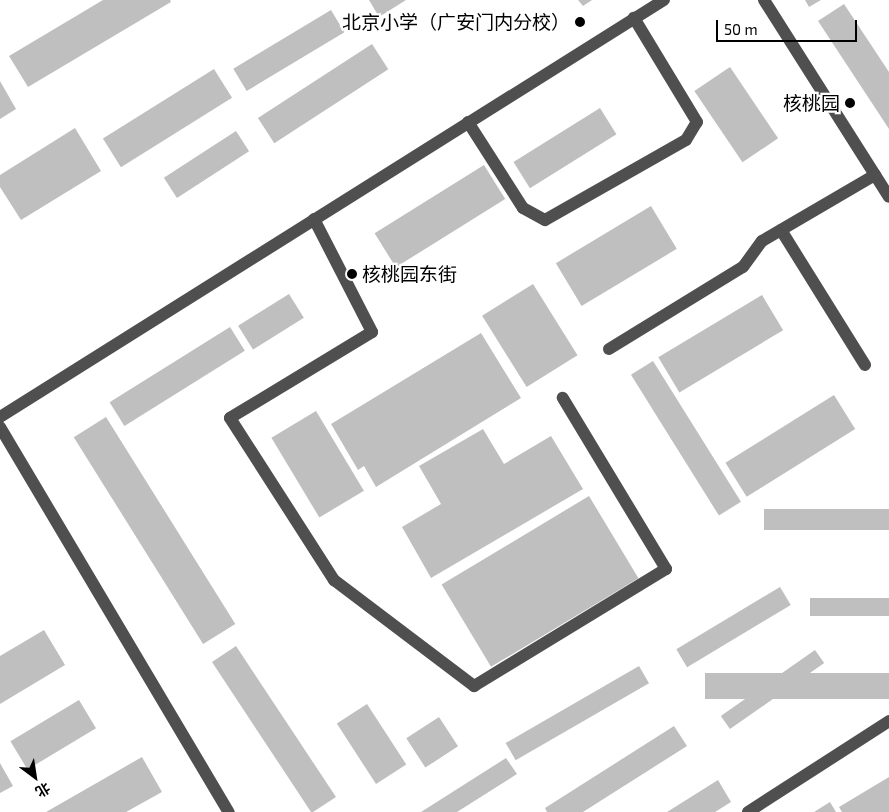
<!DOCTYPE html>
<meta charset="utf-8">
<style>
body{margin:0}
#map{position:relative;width:889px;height:812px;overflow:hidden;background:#fff;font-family:"Exo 2","Noto Sans SC",sans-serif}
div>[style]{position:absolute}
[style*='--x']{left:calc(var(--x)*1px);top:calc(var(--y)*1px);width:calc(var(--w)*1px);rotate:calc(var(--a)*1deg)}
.building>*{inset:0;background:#bfbfbf;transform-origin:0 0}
.minor>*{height:12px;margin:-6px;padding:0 6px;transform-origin:6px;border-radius:6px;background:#4f4f4f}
.dots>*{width:14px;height:14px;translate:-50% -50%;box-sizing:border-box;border:2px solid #fff;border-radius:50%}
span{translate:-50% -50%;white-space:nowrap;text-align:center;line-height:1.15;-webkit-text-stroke:4.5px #fff;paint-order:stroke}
.poi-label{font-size:19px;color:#000}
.right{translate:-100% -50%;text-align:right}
.left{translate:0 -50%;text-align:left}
.north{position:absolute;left:10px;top:752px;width:50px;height:50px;-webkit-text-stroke:4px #fff;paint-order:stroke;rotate:149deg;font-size:14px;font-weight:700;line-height:20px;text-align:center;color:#000}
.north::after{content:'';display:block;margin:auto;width:18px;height:22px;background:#000;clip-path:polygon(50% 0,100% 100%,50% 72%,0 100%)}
.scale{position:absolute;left:716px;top:20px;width:141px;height:22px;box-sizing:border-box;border:2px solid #000;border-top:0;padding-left:6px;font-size:15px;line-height:18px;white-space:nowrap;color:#000;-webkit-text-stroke:4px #fff;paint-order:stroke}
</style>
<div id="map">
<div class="building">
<div style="clip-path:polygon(103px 0,170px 0,171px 2px,28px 87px,9px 56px)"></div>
<div style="clip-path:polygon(369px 0,406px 0,379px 17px)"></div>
<div style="clip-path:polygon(578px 0,592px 0,583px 6px)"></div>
<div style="clip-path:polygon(805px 0,821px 0,809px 7px)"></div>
<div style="clip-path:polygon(844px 4px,889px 72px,889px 129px,818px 21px)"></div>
<div style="left:331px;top:10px;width:26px;height:114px;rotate:59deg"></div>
<div style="left:372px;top:44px;width:30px;height:136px;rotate:57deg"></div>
<div style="left:730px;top:67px;width:86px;height:43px;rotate:56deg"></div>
<div style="left:214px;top:69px;width:34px;height:131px;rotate:58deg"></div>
<div style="clip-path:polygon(0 81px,16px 109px,0 119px)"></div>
<div style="left:600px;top:108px;width:31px;height:102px;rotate:58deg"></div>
<div style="clip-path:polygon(75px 128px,101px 171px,21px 220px,0 187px,0 175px)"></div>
<div style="left:236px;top:131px;width:24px;height:86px;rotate:57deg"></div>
<div style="left:484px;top:165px;width:40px;height:129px;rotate:58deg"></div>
<div style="left:651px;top:206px;width:50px;height:111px;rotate:59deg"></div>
<div style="left:533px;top:284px;width:84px;height:60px;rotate:58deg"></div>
<div style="left:289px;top:294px;width:28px;height:60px;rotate:58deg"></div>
<div style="left:762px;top:295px;width:41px;height:121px;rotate:59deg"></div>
<div style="left:230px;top:327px;width:28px;height:142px;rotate:58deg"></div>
<div style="clip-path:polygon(481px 333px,521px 398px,376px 487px,364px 466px,358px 470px,331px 424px)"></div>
<div style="left:653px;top:361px;width:166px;height:26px;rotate:58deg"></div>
<div style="left:834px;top:395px;width:40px;height:128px;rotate:58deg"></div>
<div style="left:316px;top:411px;width:93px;height:52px;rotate:59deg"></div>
<div style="left:106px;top:417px;width:244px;height:38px;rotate:58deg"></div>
<div style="clip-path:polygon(483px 429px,504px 464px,551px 436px,583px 489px,431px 578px,402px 527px,441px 504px,419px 466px)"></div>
<div style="left:589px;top:496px;width:96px;height:172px;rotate:59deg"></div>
<div style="left:889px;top:509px;width:21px;height:125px;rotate:90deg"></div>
<div style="left:780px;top:587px;width:21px;height:121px;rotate:59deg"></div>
<div style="left:889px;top:598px;width:18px;height:79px;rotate:90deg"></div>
<div style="clip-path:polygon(44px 630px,65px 665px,0 704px,0 656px)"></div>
<div style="clip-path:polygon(236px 646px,336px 797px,313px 812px,311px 812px,212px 662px)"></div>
<div style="left:815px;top:650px;width:16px;height:115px;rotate:55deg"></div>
<div style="left:639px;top:666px;width:20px;height:154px;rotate:60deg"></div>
<div style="left:889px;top:673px;width:26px;height:184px;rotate:90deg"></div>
<div style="left:79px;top:700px;width:33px;height:80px;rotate:59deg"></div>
<div style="left:367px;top:704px;width:72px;height:36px;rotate:57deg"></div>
<div style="left:439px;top:717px;width:35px;height:39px;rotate:57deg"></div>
<div style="clip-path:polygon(674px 726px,687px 746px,583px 812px,547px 812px,545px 808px)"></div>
<div style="clip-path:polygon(142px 757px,162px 792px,126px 812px,46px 812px)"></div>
<div style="clip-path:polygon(506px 758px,517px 774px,457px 812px,421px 812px)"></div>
<div style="clip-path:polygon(0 763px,13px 786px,0 793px)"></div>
<div style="clip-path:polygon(889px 777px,889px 812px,842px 812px,839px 807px)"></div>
<div style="clip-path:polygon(718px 780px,731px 802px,715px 812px,667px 812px)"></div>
<div style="clip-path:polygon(830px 802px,836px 812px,814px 812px)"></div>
</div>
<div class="minor">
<div style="--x:764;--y:0;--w:233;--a:57.6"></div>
<div style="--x:468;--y:122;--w:102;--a:57.4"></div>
<div style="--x:523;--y:208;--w:25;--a:29"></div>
<div style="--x:545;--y:220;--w:162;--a:-29.6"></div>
<div style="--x:686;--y:140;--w:21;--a:-59"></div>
<div style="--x:697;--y:122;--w:122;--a:-121.2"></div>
<div style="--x:314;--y:219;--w:127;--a:62.8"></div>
<div style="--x:372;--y:332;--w:166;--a:148.8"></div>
<div style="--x:230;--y:418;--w:193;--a:57.3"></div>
<div style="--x:334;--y:580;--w:176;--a:37.1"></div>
<div style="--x:474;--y:686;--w:225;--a:-31.4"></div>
<div style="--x:666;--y:569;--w:200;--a:-121.1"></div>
<div style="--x:781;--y:230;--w:159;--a:58.1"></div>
<div style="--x:609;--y:349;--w:157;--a:-31.5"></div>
<div style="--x:743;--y:267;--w:32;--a:-54"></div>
<div style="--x:762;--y:241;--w:131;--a:-30.3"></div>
<div style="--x:0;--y:417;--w:784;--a:-32.13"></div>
<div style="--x:0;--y:427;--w:448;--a:59.3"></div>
<div style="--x:748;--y:812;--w:168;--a:-32.8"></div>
</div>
<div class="dots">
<div style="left:580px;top:22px;background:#000"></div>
<div style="left:850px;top:103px;background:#000"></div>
<div style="left:352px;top:274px;background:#000"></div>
</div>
<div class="poi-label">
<span class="right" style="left:570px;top:22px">北京小学（广安门内分校）</span>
<span class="right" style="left:840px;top:103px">核桃园</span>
<span class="left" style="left:362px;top:274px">核桃园东街</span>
</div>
<div class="north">北</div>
<div class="scale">50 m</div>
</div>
